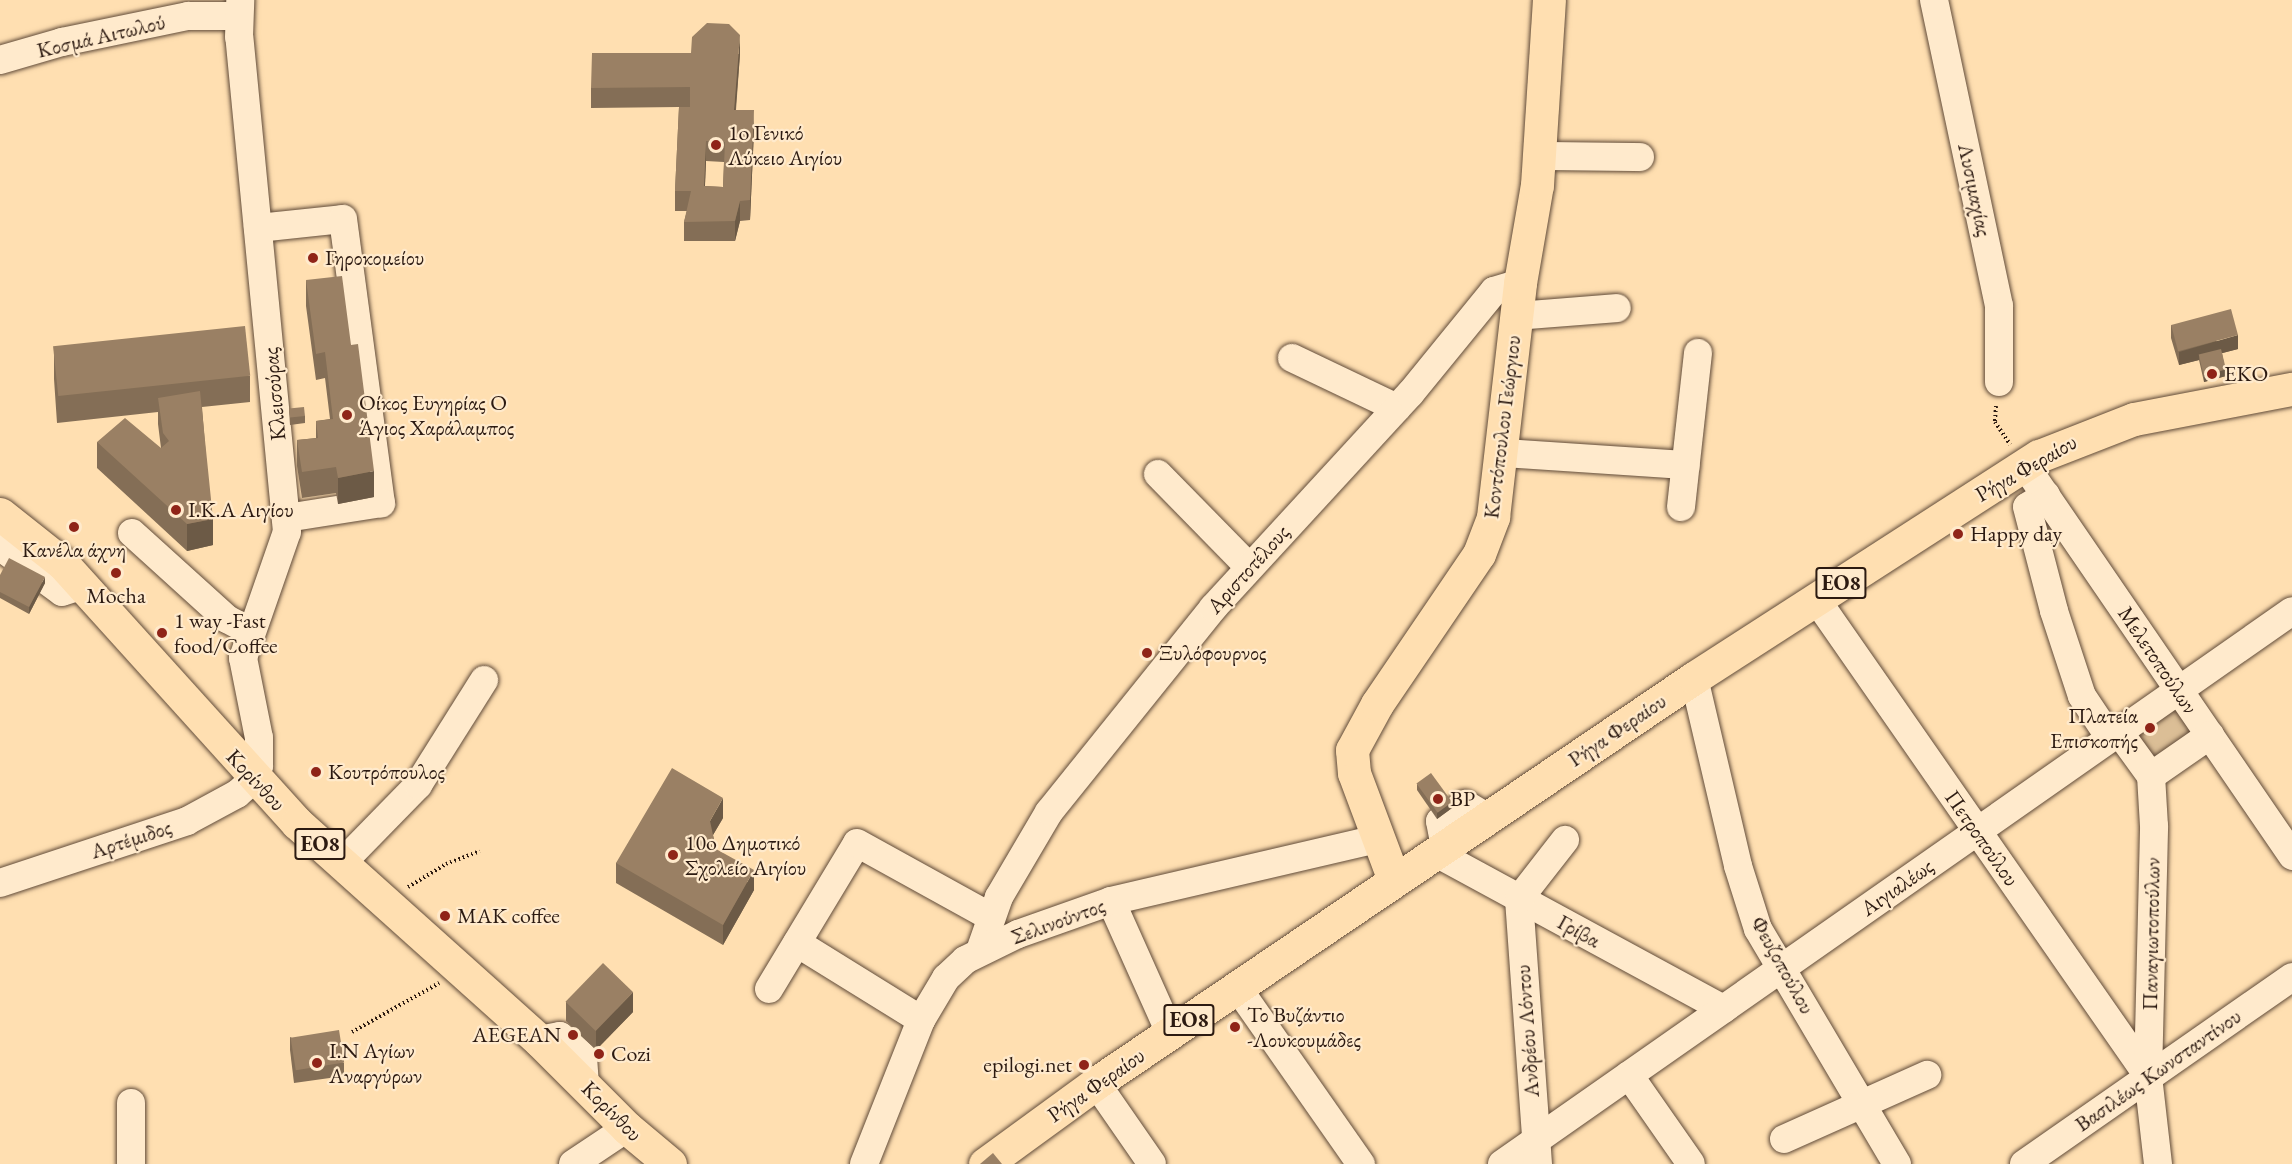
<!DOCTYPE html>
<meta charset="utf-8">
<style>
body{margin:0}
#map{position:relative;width:2292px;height:1164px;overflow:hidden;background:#ffdfb1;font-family:"EB Garamond",serif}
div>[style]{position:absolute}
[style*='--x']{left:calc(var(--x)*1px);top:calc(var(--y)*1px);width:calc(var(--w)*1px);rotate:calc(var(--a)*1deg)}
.green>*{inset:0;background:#dbbe96;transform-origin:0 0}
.path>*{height:4px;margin-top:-2px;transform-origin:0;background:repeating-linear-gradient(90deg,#2c1a11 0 1.5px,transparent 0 4.5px)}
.roads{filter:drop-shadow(0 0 2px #614b39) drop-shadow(0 0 2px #614b39)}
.minor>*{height:28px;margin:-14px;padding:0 14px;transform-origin:14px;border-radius:14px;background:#ffeacc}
.major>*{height:33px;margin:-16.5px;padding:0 16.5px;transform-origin:16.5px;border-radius:16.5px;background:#ffdfb1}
.wall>*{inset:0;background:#846e56}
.shaded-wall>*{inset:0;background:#6c5a46}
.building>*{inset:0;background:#9a8064;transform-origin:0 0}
.dots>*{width:16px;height:16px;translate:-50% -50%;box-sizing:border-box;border:3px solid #ffeacc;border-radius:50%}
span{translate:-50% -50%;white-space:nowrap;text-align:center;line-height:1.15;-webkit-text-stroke:4.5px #ffeacc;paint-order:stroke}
.shield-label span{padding:2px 4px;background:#ffeacc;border:2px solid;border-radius:4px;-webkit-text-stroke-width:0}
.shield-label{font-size:21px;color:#2c1a11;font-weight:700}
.street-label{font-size:22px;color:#2c1a11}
.poi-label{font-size:22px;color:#2c1a11}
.left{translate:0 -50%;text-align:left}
.right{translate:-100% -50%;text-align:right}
</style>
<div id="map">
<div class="green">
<div style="left:2172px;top:705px;width:39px;height:52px;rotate:54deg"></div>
</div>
<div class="path">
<div style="--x:1996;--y:406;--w:16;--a:94"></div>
<div style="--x:1995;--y:422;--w:27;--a:56"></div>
<div style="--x:408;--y:887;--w:44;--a:-31.2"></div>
<div style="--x:446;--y:864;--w:36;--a:-21"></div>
<div style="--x:352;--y:1032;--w:100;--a:-29.4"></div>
</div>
<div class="roads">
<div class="minor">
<div style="--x:1934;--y:0;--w:313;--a:78"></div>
<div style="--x:1999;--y:306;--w:76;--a:90"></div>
<div style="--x:0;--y:60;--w:65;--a:-16.2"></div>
<div style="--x:62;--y:42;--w:129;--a:-11.7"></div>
<div style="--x:188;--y:16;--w:50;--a:0"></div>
<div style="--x:1540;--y:156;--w:100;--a:0.6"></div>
<div style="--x:258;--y:228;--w:85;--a:-6"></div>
<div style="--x:343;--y:219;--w:287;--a:82.4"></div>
<div style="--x:381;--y:503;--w:96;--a:171"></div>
<div style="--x:1516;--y:316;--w:101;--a:-4.5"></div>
<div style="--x:1292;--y:358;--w:116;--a:25.5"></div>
<div style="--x:1503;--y:453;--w:183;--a:3.8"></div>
<div style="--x:2024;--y:464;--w:475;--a:55.6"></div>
<div style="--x:1158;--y:474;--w:129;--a:45.6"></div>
<div style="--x:2046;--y:495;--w:22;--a:148"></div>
<div style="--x:2027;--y:507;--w:107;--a:75.4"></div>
<div style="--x:2054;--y:611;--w:89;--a:71.8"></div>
<div style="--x:2082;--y:696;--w:50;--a:56.3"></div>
<div style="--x:1681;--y:507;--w:155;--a:-83.7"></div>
<div style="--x:2;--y:515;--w:36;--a:84"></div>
<div style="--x:6;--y:551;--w:69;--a:36.2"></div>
<div style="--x:62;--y:592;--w:22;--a:-18"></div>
<div style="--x:132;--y:533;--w:128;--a:42.2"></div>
<div style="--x:227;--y:619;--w:26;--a:28"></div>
<div style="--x:1816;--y:599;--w:581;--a:55.16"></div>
<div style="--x:1694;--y:678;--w:193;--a:76.8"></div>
<div style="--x:1738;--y:866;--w:66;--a:72.4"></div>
<div style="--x:1758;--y:929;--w:273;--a:59.4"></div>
<div style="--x:2119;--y:732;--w:54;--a:54"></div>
<div style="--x:1445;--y:847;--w:26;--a:-101"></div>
<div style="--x:1440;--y:821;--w:30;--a:-34"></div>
<div style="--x:1465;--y:804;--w:27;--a:31"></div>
<div style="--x:1436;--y:853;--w:327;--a:28.5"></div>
<div style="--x:342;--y:863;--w:109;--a:-45.7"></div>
<div style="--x:418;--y:785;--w:124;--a:-57.8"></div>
<div style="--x:0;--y:883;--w:197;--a:-18.3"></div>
<div style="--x:187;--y:821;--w:57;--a:-28.4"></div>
<div style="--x:237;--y:794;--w:23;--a:-41"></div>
<div style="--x:254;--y:779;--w:14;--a:-69"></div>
<div style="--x:259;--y:766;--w:28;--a:-90"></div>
<div style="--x:259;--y:738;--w:82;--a:-101.3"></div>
<div style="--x:243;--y:658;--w:133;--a:-70.8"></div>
<div style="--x:287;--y:532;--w:497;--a:-95.5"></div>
<div style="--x:239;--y:37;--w:37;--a:-88"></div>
<div style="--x:1111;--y:901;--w:145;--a:65.9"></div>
<div style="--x:797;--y:943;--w:146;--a:31.8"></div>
<div style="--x:980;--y:951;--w:57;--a:-70.6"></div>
<div style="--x:999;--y:897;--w:99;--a:-59.5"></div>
<div style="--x:1049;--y:812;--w:262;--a:-51.2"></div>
<div style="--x:1213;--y:608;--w:291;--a:-47.4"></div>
<div style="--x:1410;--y:394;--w:133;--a:-50.8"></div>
<div style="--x:1494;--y:291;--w:27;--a:-17"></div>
<div style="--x:1237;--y:987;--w:216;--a:55"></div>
<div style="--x:769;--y:989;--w:170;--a:-58.9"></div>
<div style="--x:857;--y:843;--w:153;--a:28.9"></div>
<div style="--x:539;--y:1040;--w:21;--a:-11"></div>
<div style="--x:560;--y:1036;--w:31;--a:42"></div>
<div style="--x:583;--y:1057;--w:28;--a:86"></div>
<div style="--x:1629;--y:1075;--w:108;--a:55.1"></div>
<div style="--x:1096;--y:1083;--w:98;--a:55.3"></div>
<div style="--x:131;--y:1103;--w:61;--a:90"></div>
<div style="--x:1784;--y:1139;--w:157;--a:-24.1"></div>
<div style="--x:573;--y:1164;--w:65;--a:-33.7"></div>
<div style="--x:864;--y:1164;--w:155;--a:-68.4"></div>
<div style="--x:921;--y:1020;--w:49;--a:-59.2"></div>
<div style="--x:946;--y:978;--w:26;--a:-43"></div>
<div style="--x:965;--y:960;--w:59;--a:-26.1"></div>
<div style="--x:1018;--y:934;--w:99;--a:-19.5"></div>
<div style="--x:1111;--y:901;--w:274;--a:-13.1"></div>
<div style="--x:1502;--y:1164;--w:964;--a:-34.99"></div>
<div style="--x:1538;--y:1164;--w:266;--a:-94.1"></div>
<div style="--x:1519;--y:899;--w:75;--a:-52.1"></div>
<div style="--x:2024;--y:1164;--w:327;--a:-34.9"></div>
<div style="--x:2158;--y:1164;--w:89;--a:-96.5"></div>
<div style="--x:2148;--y:1076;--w:250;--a:-88.6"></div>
<div style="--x:2154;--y:826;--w:50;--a:-93.4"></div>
<div style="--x:2151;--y:776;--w:72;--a:-34.8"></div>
</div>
<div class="major">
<div style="--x:0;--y:514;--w:80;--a:38.4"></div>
<div style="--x:63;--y:564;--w:349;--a:47.9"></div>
<div style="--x:297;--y:823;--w:325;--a:41.9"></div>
<div style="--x:539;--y:1040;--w:124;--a:45"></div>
<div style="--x:627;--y:1128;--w:56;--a:39.9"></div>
<div style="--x:1394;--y:880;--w:114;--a:-110.5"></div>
<div style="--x:1354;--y:773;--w:23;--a:-95"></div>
<div style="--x:1352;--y:750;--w:52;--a:-61.5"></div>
<div style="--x:1377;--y:704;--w:181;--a:-55.8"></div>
<div style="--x:1479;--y:554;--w:40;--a:-69"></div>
<div style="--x:1493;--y:517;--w:236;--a:-83.4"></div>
<div style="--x:1520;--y:283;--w:99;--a:-80.2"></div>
<div style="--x:1537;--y:185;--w:185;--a:-86.3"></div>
<div style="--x:985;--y:1164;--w:137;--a:-36.1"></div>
<div style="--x:1096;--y:1083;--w:722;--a:-34.11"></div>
<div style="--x:1694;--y:678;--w:410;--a:-32.8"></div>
<div style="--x:2039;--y:456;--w:102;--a:-21.3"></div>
<div style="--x:2134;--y:419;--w:161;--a:-10.8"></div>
</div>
</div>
<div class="wall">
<div style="clip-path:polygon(evenodd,691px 53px,740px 54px,736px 110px,754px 130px,750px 220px,740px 221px,735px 241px,684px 241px,684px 222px,687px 211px,675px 211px,675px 191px,679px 107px,591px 108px,591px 88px,691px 53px,706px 161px,724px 162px,723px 187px,705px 186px,706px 161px)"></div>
<div style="clip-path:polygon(306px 280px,351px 345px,374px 497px,338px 504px,336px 493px,302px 498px,297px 466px,297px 440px,316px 438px,316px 421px,330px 419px,325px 378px,316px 380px,306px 306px)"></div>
<div style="clip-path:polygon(2171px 325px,2238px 349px,2222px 353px,2226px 376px,2204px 382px,2199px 360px,2179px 365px,2171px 338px)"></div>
<div style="clip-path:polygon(54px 352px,250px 376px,250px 402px,202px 407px,213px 545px,187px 551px,97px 468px,97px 442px,161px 448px,158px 424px,158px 412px,57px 423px,54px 379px)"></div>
<div style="clip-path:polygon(289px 408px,305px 416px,305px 423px,290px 425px)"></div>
<div style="clip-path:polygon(0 575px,45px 583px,29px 614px,0 598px)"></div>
<div style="clip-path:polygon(1417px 784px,1452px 808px,1437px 819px,1417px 790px)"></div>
<div style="clip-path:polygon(723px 818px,713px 835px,716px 849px,754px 890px,723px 945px,616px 883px,616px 863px)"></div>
<div style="clip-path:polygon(566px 1002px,633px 1012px,596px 1050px,566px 1021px)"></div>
<div style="clip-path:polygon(290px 1037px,344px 1063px,344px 1076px,294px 1083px,290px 1050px)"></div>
</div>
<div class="shaded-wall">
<div style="clip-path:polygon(740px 35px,740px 54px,734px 129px,734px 110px)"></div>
<div style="clip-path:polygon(754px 110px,754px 130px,750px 220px,750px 200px)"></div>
<div style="clip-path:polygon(706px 141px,706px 161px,704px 206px,704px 186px)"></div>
<div style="clip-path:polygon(740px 201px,740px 221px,735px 241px,735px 221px)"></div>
<div style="clip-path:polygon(2238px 335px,2238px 349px,2200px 359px,2199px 355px,2199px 360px,2179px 365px,2179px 352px)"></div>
<div style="clip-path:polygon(2226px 369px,2226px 376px,2204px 382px,2204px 375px)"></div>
<div style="clip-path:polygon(374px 471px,374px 497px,338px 504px,338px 478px)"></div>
<div style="clip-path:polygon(213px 519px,213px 545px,187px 551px,187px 524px)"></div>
<div style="clip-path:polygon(45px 577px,45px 583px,29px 614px,29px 607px)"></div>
<div style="clip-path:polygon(723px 798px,723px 818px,710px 840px,710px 821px)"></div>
<div style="clip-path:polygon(1452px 802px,1452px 808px,1437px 819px,1437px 812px)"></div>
<div style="clip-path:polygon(754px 870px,754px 890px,723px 945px,723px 925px)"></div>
<div style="clip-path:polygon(633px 992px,633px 1012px,596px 1050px,596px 1030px)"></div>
</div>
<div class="building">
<div style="clip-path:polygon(evenodd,707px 23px,729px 24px,740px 35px,734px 110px,754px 110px,750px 200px,740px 201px,735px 221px,684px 222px,691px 191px,675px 191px,679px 107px,690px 107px,690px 87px,591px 88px,592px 53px,691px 53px,692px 37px,707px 23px,706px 141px,725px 142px,723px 187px,704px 186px,706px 141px)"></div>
<div style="clip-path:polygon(342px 276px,351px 345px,358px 344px,374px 471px,338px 478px,336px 467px,302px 472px,297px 440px,318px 438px,316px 421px,333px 419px,325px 352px,316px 354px,306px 280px)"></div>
<div style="left:2231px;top:309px;width:27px;height:62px;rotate:75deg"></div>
<div style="left:245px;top:326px;width:50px;height:193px;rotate:84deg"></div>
<div style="left:2221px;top:349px;width:21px;height:23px;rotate:76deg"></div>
<div style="clip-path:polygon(200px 391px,213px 519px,187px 524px,97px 442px,125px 418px,161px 448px,169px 441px,163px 433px,158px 398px)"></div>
<div style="left:304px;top:407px;width:9px;height:15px;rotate:84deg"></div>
<div style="clip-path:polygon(9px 558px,45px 577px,29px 607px,0 592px,0 575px)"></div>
<div style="clip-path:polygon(672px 768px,723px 798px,710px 821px,716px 849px,754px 870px,723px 925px,616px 863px)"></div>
<div style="left:1431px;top:773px;width:36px;height:18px;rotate:54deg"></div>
<div style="left:603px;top:963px;width:42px;height:54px;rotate:44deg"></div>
<div style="left:339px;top:1030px;width:33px;height:49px;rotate:81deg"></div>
<div style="clip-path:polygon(993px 1153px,1002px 1164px,980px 1164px)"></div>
</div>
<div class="dots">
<div style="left:716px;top:145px;background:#8f2418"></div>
<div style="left:313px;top:258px;background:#8f2418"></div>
<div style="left:2212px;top:374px;background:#8f2418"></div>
<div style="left:347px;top:415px;background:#8f2418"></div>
<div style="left:176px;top:510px;background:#8f2418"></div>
<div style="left:74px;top:527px;background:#8f2418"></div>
<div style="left:1958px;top:534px;background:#8f2418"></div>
<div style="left:116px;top:573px;background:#8f2418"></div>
<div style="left:162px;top:633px;background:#8f2418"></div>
<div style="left:1147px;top:653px;background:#8f2418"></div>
<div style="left:2150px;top:728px;background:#8f2418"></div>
<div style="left:316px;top:772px;background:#8f2418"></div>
<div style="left:1438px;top:799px;background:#8f2418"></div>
<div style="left:673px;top:855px;background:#8f2418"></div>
<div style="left:445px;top:916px;background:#8f2418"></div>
<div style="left:1235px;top:1027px;background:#8f2418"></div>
<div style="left:573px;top:1035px;background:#8f2418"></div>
<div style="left:599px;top:1054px;background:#8f2418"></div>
<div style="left:317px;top:1063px;background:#8f2418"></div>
<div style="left:1084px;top:1065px;background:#8f2418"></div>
</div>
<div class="shield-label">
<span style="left:1841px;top:583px">ΕΟ8</span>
<span style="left:320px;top:844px">ΕΟ8</span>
<span style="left:1189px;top:1020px">ΕΟ8</span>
</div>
<div class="street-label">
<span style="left:101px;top:36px;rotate:-13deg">Κοσμά Αιτωλού</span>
<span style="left:1975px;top:190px;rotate:78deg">Λυσιμαχίας</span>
<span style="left:274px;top:394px;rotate:-95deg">Κλεισούρας</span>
<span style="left:1502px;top:427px;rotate:-83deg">Κοντόπουλου Γεώργιου</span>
<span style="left:2026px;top:468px;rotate:-30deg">Ρήγα Φεραίου</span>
<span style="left:1248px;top:569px;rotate:-48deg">Αριστοτέλους</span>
<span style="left:2158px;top:660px;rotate:56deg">Μελετοπούλων</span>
<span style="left:1617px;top:730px;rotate:-34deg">Ρήγα Φεραίου</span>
<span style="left:256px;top:780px;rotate:47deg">Κορίνθου</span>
<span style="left:1982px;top:838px;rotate:55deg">Πετροπούλου</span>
<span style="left:131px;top:839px;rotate:-18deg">Αρτέμιδος</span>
<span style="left:1897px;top:887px;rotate:-35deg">Αιγιαλέως</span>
<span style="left:1058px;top:921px;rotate:-20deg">Σελινούντος</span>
<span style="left:1579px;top:931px;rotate:29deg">Γρίβα</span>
<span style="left:2151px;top:934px;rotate:-89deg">Παναγιωτοπούλων</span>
<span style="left:1783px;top:965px;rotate:61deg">Φευζοπούλου</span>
<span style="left:1527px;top:1031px;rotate:-94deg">Ανδρέου Λόντου</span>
<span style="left:2158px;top:1070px;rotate:-35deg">Βασιλέως Κωνσταντίνου</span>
<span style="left:1096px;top:1085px;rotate:-35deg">Ρήγα Φεραίου</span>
<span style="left:612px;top:1111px;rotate:45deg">Κορίνθου</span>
</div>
<div class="poi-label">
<span class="left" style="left:728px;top:145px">1o Γενικό<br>Λύκειο Αιγίου</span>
<span class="left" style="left:325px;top:258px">Γηροκομείου</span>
<span class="left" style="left:2224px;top:374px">EKO</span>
<span class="left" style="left:359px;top:415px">Οίκος Ευγηρίας Ο<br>Άγιος Χαράλαμπος</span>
<span class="left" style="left:188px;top:510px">Ι.Κ.Α Αιγίου</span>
<span class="left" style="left:1970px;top:534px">Happy day</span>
<span style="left:74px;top:550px">Κανέλα άχνη</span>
<span style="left:116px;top:596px">Mocha</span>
<span class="left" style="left:174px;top:633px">1 way -Fast<br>food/Coffee</span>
<span class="left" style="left:1159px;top:653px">Ξυλόφουρνος</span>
<span class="right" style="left:2138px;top:728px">Πλατεία<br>Επισκοπής</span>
<span class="left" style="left:328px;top:772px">Κουτρόπουλος</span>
<span class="left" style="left:1450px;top:799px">BP</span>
<span class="left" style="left:685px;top:855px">10o Δημοτικό<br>Σχολείο Αιγίου</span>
<span class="left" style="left:457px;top:916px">ΜΑΚ coffee</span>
<span class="left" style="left:1247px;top:1027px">Το Βυζάντιο<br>-Λουκουμάδες</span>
<span class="right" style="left:561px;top:1035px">AEGEAN</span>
<span class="left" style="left:329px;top:1063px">Ι.Ν Αγίων<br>Αναργύρων</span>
<span class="left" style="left:611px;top:1054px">Cozi</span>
<span class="right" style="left:1072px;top:1065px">epilogi.net</span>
</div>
</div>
